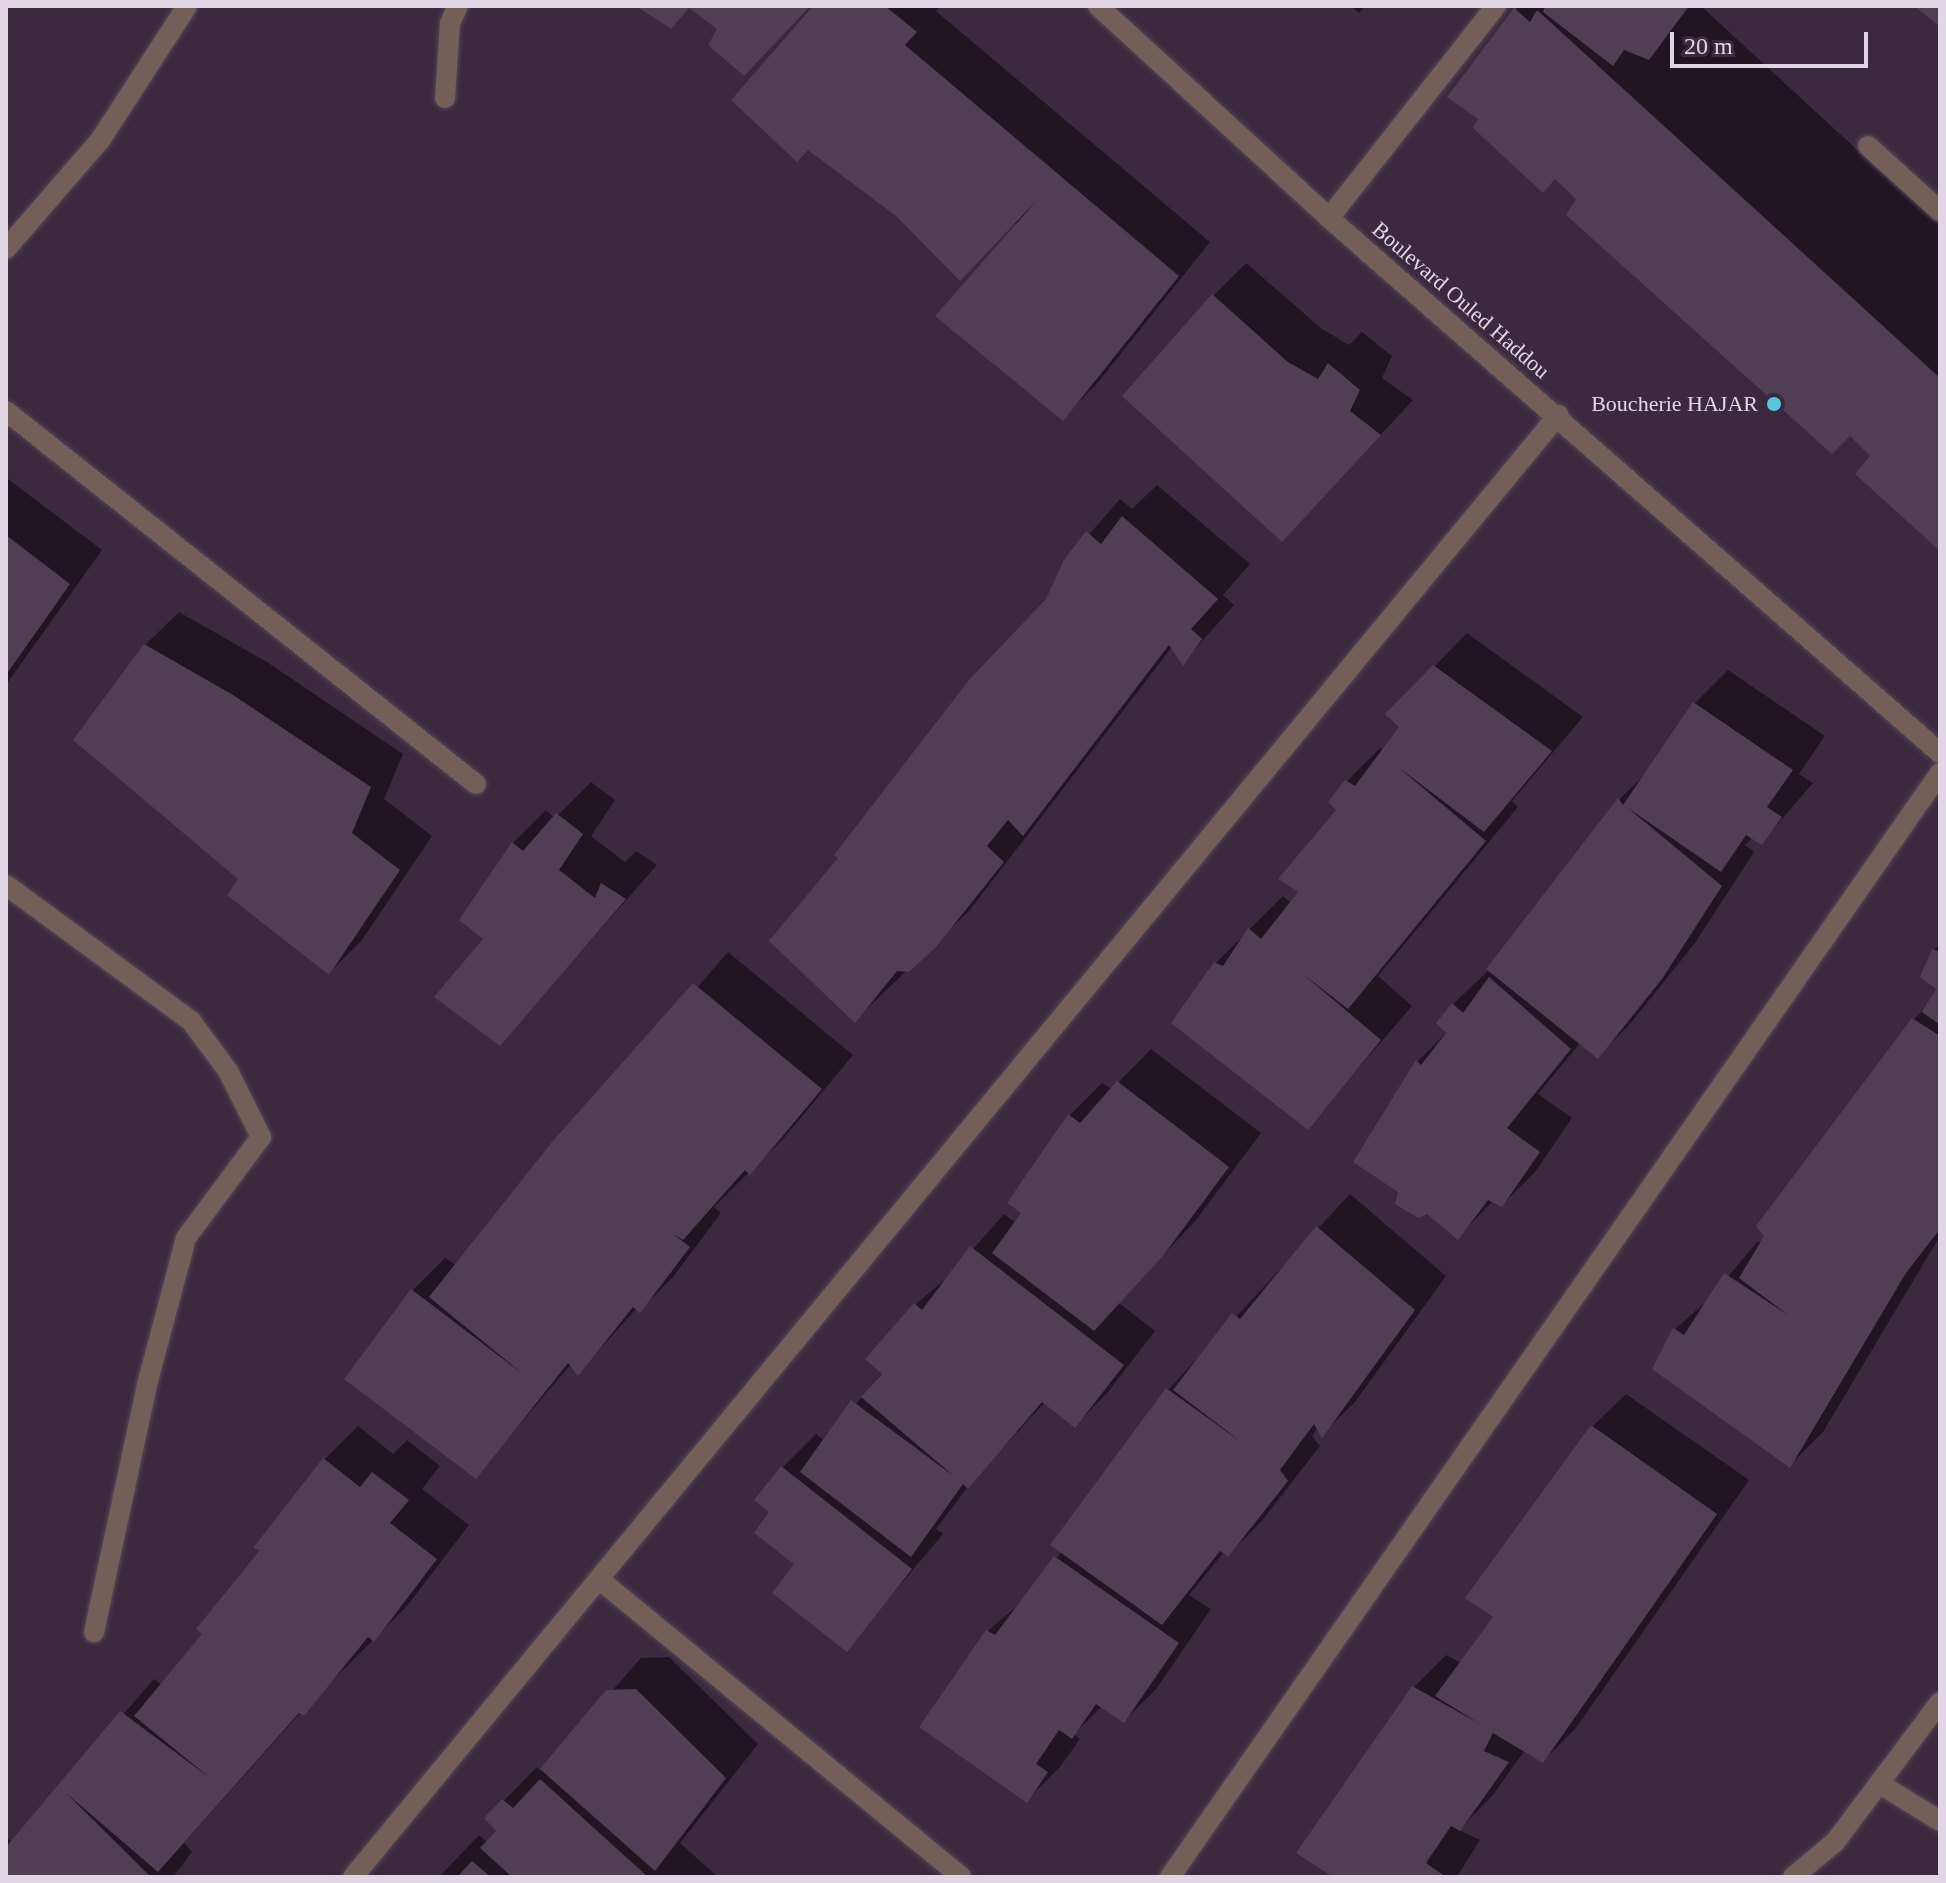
<!DOCTYPE html>
<style>
body{margin:0}
#map{position:relative;width:1946px;height:1883px;overflow:hidden;background:#3b2a3f;font-family:Georgia,serif}
div>[style]{position:absolute}
[style*='--x']{left:calc(var(--x)*1px);top:calc(var(--y)*1px);width:calc(var(--w)*1px);rotate:calc(var(--a)*1deg)}
.shadow>*{inset:0;background:#0007}
.building>*{inset:0;background:#503e54}
.roads{filter:drop-shadow(0 0 2px #564659) drop-shadow(0 0 2px #564659)}
.minor>*{height:20px;margin:-10px;padding:0 10px;transform-origin:10px;border-radius:10px;background:#745e58}
.dots>*{width:22px;height:22px;translate:-50% -50%;box-sizing:border-box;border:4px solid #3b2a3f;border-radius:50%}
span{translate:-50% -50%;white-space:nowrap;text-align:center;line-height:1.15;-webkit-text-stroke:8px #3b2a3f;paint-order:stroke}
.street-label{font-size:22px;color:#e1d6e4}
.poi-label{font-size:22px;color:#e1d6e4}
.right{translate:-100% -50%;text-align:right}
.frame{position:absolute;inset:0;border:8px solid #e1d6e4;pointer-events:none}
.scale{position:absolute;left:1670px;top:32px;width:198px;height:36px;box-sizing:border-box;border:4px solid #e1d6e4;border-top:0;padding-left:10px;font-size:24px;line-height:28px;white-space:nowrap;color:#e1d6e4;-webkit-text-stroke:6px #3b2a3f;paint-order:stroke}
</style>
<div id="map">
<div class="shadow">
<div style="clip-path:polygon(815px 6px,941px 6px,936px 11px,1210px 242px,1096px 385px,1063px 418px,1019px 224px,897px 214px,809px 148px)"></div>
<div style="clip-path:polygon(1351px 6px,1365px 6px,1359px 13px)"></div>
<div style="clip-path:polygon(1519px 6px,1701px 6px,1940px 226px,1940px 548px,1873px 456px,1556px 177px,1450px 97px)"></div>
<div style="clip-path:polygon(1246px 263px,1322px 329px,1349px 345px,1362px 332px,1392px 356px,1382px 378px,1413px 400px,1315px 506px,1213px 296px)"></div>
<div style="clip-path:polygon(8px 479px,102px 550px,6px 685px,6px 481px)"></div>
<div style="clip-path:polygon(1157px 485px,1250px 564px,1223px 595px,1234px 605px,1183px 663px,1172px 647px,969px 911px,855px 1020px,1066px 561px,1120px 499px,1132px 509px)"></div>
<div style="clip-path:polygon(179px 612px,267px 662px,403px 754px,384px 799px,432px 836px,362px 940px,329px 973px,240px 878px,145px 645px)"></div>
<div style="clip-path:polygon(1467px 633px,1583px 717px,1512px 801px,1518px 807px,1378px 976px,1412px 1006px,1308px 1127px,1216px 963px,1283px 896px,1292px 904px,1301px 892px,1339px 810px,1346px 782px,1380px 748px,1384px 751px,1401px 726px,1388px 714px)"></div>
<div style="clip-path:polygon(1728px 670px,1825px 736px,1799px 774px,1813px 783px,1762px 842px,1753px 837px,1745px 845px,1754px 852px,1695px 943px,1630px 1024px,1597px 1057px,1580px 1043px,1538px 1094px,1572px 1118px,1535px 1172px,1502px 1205px,1493px 1201px,1458px 1237px,1417px 1062px,1447px 1032px,1439px 1023px,1453px 1004px,1487px 972px,1620px 799px,1651px 768px,1695px 703px)"></div>
<div style="clip-path:polygon(591px 782px,615px 800px,591px 836px,625px 862px,636px 851px,657px 865px,500px 1044px,513px 843px,546px 810px,555px 818px)"></div>
<div style="clip-path:polygon(1940px 944px,1940px 1236px,1823px 1432px,1790px 1465px,1674px 1330px,1710px 1298px,1758px 1241px,1762px 1244px,1913px 1020px,1929px 1004px,1938px 989px,1934px 950px)"></div>
<div style="clip-path:polygon(728px 952px,853px 1055px,783px 1139px,714px 1207px,721px 1213px,673px 1277px,640px 1310px,637px 1308px,578px 1373px,571px 1364px,476px 1476px,412px 1291px,445px 1258px,457px 1266px)"></div>
<div style="clip-path:polygon(1151px 1049px,1261px 1133px,1196px 1220px,1119px 1303px,1155px 1331px,1108px 1392px,1075px 1426px,1045px 1402px,970px 1484px,936px 1529px,943px 1534px,846px 1649px,772px 1512px,783px 1467px,816px 1434px,825px 1441px,883px 1372px,915px 1305px,951px 1274px,1004px 1214px,1016px 1223px,1069px 1116px,1102px 1083px,1112px 1089px)"></div>
<div style="clip-path:polygon(1350px 1194px,1446px 1276px,1355px 1402px,1322px 1434px,1318px 1427px,1312px 1436px,1320px 1446px,1261px 1522px,1228px 1555px,1224px 1552px,1189px 1595px,1211px 1609px,1157px 1688px,1124px 1721px,1102px 1706px,1074px 1734px,1080px 1739px,1060px 1767px,1027px 1800px,988px 1631px,1024px 1600px,1062px 1551px,1168px 1390px)"></div>
<div style="clip-path:polygon(1626px 1394px,1749px 1480px,1576px 1728px,1543px 1761px,1525px 1750px,1493px 1795px,1459px 1830px,1480px 1840px,1457px 1877px,1336px 1877px,1413px 1688px,1446px 1655px,1462px 1663px,1495px 1617px,1592px 1427px)"></div>
<div style="clip-path:polygon(358px 1426px,393px 1454px,407px 1440px,440px 1466px,422px 1489px,469px 1525px,407px 1606px,301px 1712px,184px 1843px,192px 1852px,173px 1877px,6px 1877px,6px 1837px,12px 1842px,154px 1679px,162px 1685px,204px 1633px,325px 1459px)"></div>
<div style="clip-path:polygon(669px 1657px,758px 1744px,680px 1843px,718px 1877px,439px 1877px,479px 1835px,488px 1843px,499px 1831px,487px 1818px,537px 1767px,541px 1771px,641px 1658px)"></div>
</div>
<div class="building">
<div style="clip-path:polygon(636px 6px,810px 6px,744px 76px,708px 45px,717px 29px,689px 8px,671px 29px)"></div>
<div style="clip-path:polygon(813px 6px,885px 6px,917px 32px,905px 45px,1179px 276px,1063px 421px,935px 316px,1038px 199px,960px 281px,896px 216px,808px 150px,797px 162px,731px 100px)"></div>
<div style="clip-path:polygon(1545px 6px,1689px 6px,1649px 60px,1624px 50px,1613px 66px,1543px 12px)"></div>
<div style="clip-path:polygon(1914px 6px,1940px 6px,1939px 26px)"></div>
<div style="clip-path:polygon(1514px 8px,1530px 22px,1537px 10px,1940px 378px,1940px 551px,1855px 474px,1870px 456px,1850px 436px,1832px 454px,1566px 215px,1576px 199px,1555px 179px,1543px 193px,1473px 128px,1478px 119px,1447px 97px)"></div>
<div style="clip-path:polygon(1212px 294px,1288px 362px,1318px 379px,1328px 363px,1360px 390px,1350px 411px,1381px 435px,1282px 542px,1122px 396px)"></div>
<div style="clip-path:polygon(1122px 516px,1218px 599px,1191px 629px,1202px 639px,1183px 666px,1169px 645px,1023px 836px,1008px 820px,987px 846px,1004px 862px,936px 947px,909px 972px,897px 971px,855px 1023px,769px 941px,838px 858px,834px 855px,969px 680px,1046px 599px,1064px 560px,1086px 531px,1101px 544px)"></div>
<div style="clip-path:polygon(6px 535px,70px 584px,6px 675px)"></div>
<div style="clip-path:polygon(144px 644px,233px 695px,371px 787px,352px 833px,400px 870px,329px 975px,227px 895px,238px 879px,73px 740px)"></div>
<div style="clip-path:polygon(1433px 665px,1552px 751px,1484px 832px,1398px 767px,1486px 841px,1348px 1009px,1303px 974px,1381px 1040px,1308px 1130px,1171px 1023px,1214px 962px,1223px 966px,1248px 928px,1261px 939px,1298px 892px,1278px 879px,1336px 810px,1328px 802px,1345px 780px,1355px 786px,1399px 727px,1385px 714px)"></div>
<div style="clip-path:polygon(1693px 702px,1793px 770px,1767px 807px,1782px 817px,1762px 845px,1746px 835px,1721px 872px,1628px 808px,1722px 886px,1662px 979px,1598px 1059px,1486px 969px,1618px 798px,1623px 805px)"></div>
<div style="clip-path:polygon(556px 813px,583px 834px,559px 870px,595px 898px,601px 883px,626px 899px,500px 1046px,434px 997px,483px 939px,459px 920px,512px 842px,523px 851px)"></div>
<div style="clip-path:polygon(1932px 949px,1940px 952px,1940px 1025px,1922px 1012px,1936px 989px,1920px 977px)"></div>
<div style="clip-path:polygon(1489px 977px,1571px 1049px,1507px 1128px,1540px 1152px,1502px 1207px,1488px 1200px,1458px 1240px,1427px 1214px,1418px 1218px,1395px 1204px,1398px 1192px,1353px 1162px,1416px 1060px,1421px 1065px,1446px 1033px,1436px 1023px,1452px 1003px,1463px 1013px)"></div>
<div style="clip-path:polygon(693px 983px,822px 1089px,750px 1175px,745px 1170px,683px 1240px,672px 1233px,690px 1247px,640px 1313px,633px 1307px,578px 1376px,568px 1363px,476px 1479px,344px 1379px,411px 1289px,524px 1375px,429px 1297px,552px 1142px)"></div>
<div style="clip-path:polygon(1912px 1018px,1940px 1036px,1940px 1229px,1906px 1273px,1790px 1468px,1652px 1369px,1673px 1328px,1684px 1335px,1724px 1273px,1788px 1315px,1739px 1278px,1764px 1236px,1756px 1226px)"></div>
<div style="clip-path:polygon(1117px 1081px,1229px 1167px,1163px 1256px,1094px 1331px,992px 1253px,1021px 1213px,1007px 1203px,1068px 1114px,1080px 1123px)"></div>
<div style="clip-path:polygon(1316px 1226px,1415px 1310px,1322px 1438px,1314px 1424px,1280px 1470px,1288px 1481px,1228px 1557px,1220px 1551px,1162px 1625px,1050px 1545px,1166px 1388px,1244px 1444px,1173px 1390px,1232px 1313px,1240px 1319px)"></div>
<div style="clip-path:polygon(970px 1246px,1124px 1365px,1075px 1428px,1042px 1402px,968px 1489px,963px 1484px,911px 1557px,800px 1472px,851px 1400px,955px 1477px,861px 1397px,882px 1374px,865px 1359px,914px 1303px,922px 1310px)"></div>
<div style="clip-path:polygon(1591px 1425px,1717px 1514px,1543px 1763px,1493px 1733px,1484px 1751px,1509px 1762px,1460px 1831px,1451px 1826px,1426px 1863px,1446px 1877px,1333px 1877px,1296px 1853px,1412px 1686px,1480px 1724px,1435px 1696px,1493px 1617px,1465px 1598px)"></div>
<div style="clip-path:polygon(323px 1458px,360px 1487px,372px 1472px,409px 1500px,390px 1523px,437px 1559px,374px 1642px,368px 1637px,304px 1716px,299px 1713px,158px 1872px,66px 1793px,151px 1877px,6px 1877px,6px 1847px,120px 1711px,210px 1778px,134px 1716px,202px 1634px,196px 1629px,260px 1550px,253px 1548px)"></div>
<div style="clip-path:polygon(781px 1466px,912px 1569px,847px 1652px,772px 1593px,794px 1564px,754px 1533px,769px 1512px,754px 1500px)"></div>
<div style="clip-path:polygon(1054px 1556px,1179px 1643px,1124px 1723px,1096px 1704px,1072px 1739px,1059px 1730px,1036px 1764px,1048px 1772px,1027px 1803px,919px 1727px,986px 1630px,995px 1635px)"></div>
<div style="clip-path:polygon(636px 1689px,726px 1778px,655px 1871px,540px 1769px,606px 1690px)"></div>
<div style="clip-path:polygon(540px 1779px,648px 1877px,512px 1877px,480px 1848px,496px 1831px,484px 1818px,502px 1799px,513px 1808px)"></div>
<div style="clip-path:polygon(472px 1861px,491px 1877px,457px 1877px)"></div>
</div>
<div class="roads">
<div class="minor">
<div style="--x:1098;--y:6;--w:314;--a:42.5"></div>
<div style="--x:1329;--y:218;--w:812;--a:41.21"></div>
<div style="--x:445;--y:98;--w:75;--a:-86.2"></div>
<div style="--x:450;--y:23;--w:19;--a:-65"></div>
<div style="--x:1868;--y:146;--w:97;--a:42.1"></div>
<div style="--x:1329;--y:218;--w:270;--a:-51.8"></div>
<div style="--x:6;--y:249;--w:145;--a:-49.2"></div>
<div style="--x:101;--y:139;--w:158;--a:-57.1"></div>
<div style="--x:6;--y:411;--w:600;--a:38.44"></div>
<div style="--x:6;--y:885;--w:230;--a:36.3"></div>
<div style="--x:191;--y:1021;--w:62;--a:53.5"></div>
<div style="--x:228;--y:1071;--w:74;--a:63.4"></div>
<div style="--x:261;--y:1137;--w:126;--a:126.6"></div>
<div style="--x:186;--y:1238;--w:152;--a:104.9"></div>
<div style="--x:147;--y:1385;--w:253;--a:102.1"></div>
<div style="--x:600;--y:1580;--w:467;--a:39.4"></div>
<div style="--x:1880;--y:1784;--w:70;--a:31.7"></div>
<div style="--x:353;--y:1877;--w:1895;--a:-50.5"></div>
<div style="--x:1170;--y:1877;--w:1346;--a:-55.11"></div>
<div style="--x:1793;--y:1877;--w:55;--a:-39.8"></div>
<div style="--x:1835;--y:1842;--w:175;--a:-53.1"></div>
</div>
</div>
<div class="dots">
<div style="left:1774px;top:404px;background:#56c9e1"></div>
</div>
<div class="street-label">
<span style="left:1461px;top:300px;rotate:41deg">Boulevard Ouled Haddou</span>
</div>
<div class="poi-label">
<span class="right" style="left:1758px;top:404px">Boucherie HAJAR</span>
</div>
<div class="frame"></div>
<div class="scale">20 m</div>
</div>
